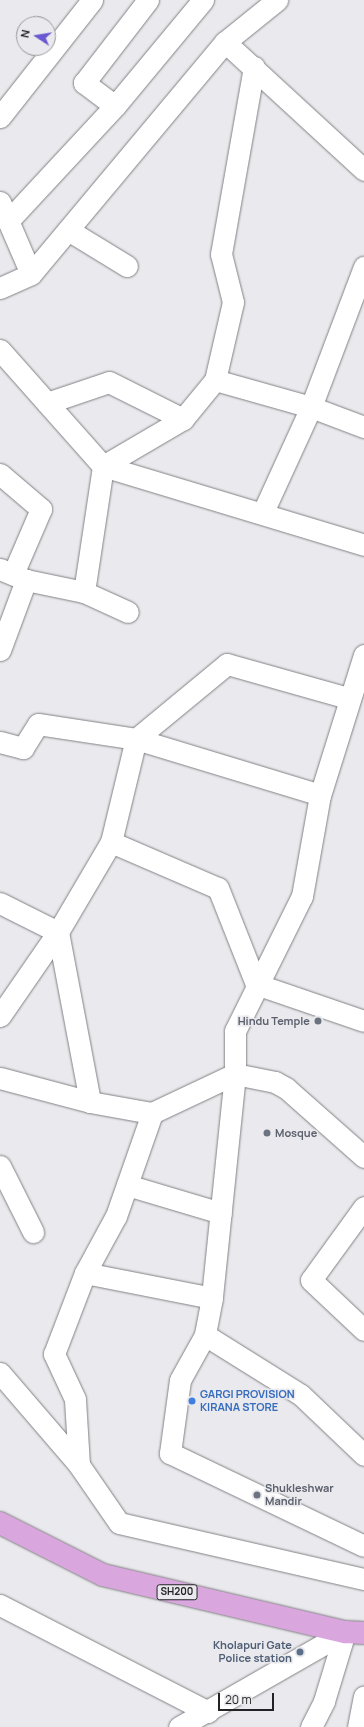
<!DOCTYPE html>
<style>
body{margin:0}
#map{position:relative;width:364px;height:1727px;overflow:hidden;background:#eae9ed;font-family:Manrope,sans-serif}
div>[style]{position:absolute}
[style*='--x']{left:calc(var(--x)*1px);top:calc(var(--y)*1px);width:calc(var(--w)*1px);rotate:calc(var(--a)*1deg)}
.roads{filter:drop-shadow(0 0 1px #828185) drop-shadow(0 0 1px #828185)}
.minor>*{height:21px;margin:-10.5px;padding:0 10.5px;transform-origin:10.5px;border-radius:10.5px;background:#fff}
.major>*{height:22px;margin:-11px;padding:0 11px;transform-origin:11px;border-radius:11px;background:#d9a7de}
.dots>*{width:11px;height:11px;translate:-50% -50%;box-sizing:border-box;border:2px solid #eae9ed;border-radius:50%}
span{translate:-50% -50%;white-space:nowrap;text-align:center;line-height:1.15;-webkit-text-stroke:3px #eae9ed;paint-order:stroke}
.shield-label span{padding:1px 3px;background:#eae9ed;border:1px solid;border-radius:3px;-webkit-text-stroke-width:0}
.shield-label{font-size:10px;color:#232325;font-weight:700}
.worship-label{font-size:11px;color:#5b616d;font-weight:700}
.right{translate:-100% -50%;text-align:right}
.left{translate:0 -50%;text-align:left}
.shop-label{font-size:11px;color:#366cbe;font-weight:700}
.service-label{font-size:11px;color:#4e5e75;font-weight:700}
.north{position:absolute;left:16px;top:16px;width:40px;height:40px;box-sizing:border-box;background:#eae9ed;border:1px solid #9a9a9d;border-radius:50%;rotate:282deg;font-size:11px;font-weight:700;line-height:16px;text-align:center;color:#232325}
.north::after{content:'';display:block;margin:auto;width:14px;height:18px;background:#6a58d1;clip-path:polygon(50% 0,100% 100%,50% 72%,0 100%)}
.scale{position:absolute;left:218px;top:1693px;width:56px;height:18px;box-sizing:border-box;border:2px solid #232325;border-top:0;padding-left:5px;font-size:12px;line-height:14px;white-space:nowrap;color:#232325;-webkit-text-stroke:3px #eae9ed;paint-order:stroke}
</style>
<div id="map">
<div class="roads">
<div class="minor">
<div style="--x:225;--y:42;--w:189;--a:42.6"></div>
<div style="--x:115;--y:106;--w:39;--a:-143"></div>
<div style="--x:84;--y:83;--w:105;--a:-52.4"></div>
<div style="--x:0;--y:117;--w:149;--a:-51.8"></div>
<div style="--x:0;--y:202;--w:78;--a:66.7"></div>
<div style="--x:8;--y:221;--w:157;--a:-47.1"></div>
<div style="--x:115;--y:106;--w:138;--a:-50.3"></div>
<div style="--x:68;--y:230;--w:69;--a:31.4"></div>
<div style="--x:0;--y:288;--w:34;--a:-24"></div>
<div style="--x:31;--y:274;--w:302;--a:-50.1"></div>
<div style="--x:225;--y:42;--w:67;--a:-38.9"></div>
<div style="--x:0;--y:350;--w:155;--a:48.4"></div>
<div style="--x:103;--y:466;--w:273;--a:16.8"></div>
<div style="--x:215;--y:380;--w:100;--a:15.7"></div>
<div style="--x:311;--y:407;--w:57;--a:20.7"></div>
<div style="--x:47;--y:403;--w:65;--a:-18.7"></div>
<div style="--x:109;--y:382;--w:83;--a:26.6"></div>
<div style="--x:0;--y:474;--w:54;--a:40.5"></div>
<div style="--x:41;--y:509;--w:71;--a:113.3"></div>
<div style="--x:263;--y:512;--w:115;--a:-65.4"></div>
<div style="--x:311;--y:407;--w:150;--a:-69.3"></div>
<div style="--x:0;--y:569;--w:28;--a:23"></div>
<div style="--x:26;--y:580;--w:59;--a:11.7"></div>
<div style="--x:84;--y:592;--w:48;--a:24.4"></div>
<div style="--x:84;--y:592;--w:127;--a:-81.4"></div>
<div style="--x:103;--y:466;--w:93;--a:-30.4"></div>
<div style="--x:183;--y:419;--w:50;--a:-50.6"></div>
<div style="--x:215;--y:380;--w:80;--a:-77"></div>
<div style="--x:233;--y:302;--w:49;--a:-104"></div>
<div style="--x:221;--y:254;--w:190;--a:-80"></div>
<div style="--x:0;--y:650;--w:75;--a:-69.6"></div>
<div style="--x:364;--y:655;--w:147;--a:107.4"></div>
<div style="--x:320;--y:795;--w:103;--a:100.1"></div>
<div style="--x:302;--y:896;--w:151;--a:116.4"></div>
<div style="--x:235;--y:1031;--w:43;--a:90"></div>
<div style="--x:235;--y:1074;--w:225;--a:95.9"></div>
<div style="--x:212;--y:1298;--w:38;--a:101"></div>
<div style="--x:205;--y:1335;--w:51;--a:119.1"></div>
<div style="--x:180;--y:1380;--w:74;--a:97.8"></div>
<div style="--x:170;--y:1453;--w:215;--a:25.6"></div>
<div style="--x:0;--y:742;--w:24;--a:15"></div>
<div style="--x:23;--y:748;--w:28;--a:-58"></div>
<div style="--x:38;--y:724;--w:99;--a:8.7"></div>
<div style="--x:136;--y:739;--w:192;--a:16.9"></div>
<div style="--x:111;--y:842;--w:116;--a:23.3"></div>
<div style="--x:218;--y:888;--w:103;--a:68.4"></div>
<div style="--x:256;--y:984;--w:114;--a:18.9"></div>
<div style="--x:0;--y:903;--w:65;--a:26.6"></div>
<div style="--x:58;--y:932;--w:173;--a:79.3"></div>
<div style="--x:0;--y:1016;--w:102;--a:-55.4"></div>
<div style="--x:58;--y:932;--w:104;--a:-59.5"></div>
<div style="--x:111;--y:842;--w:106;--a:-76.4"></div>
<div style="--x:136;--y:739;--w:118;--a:-39.5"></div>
<div style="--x:227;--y:664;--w:126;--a:15.7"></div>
<div style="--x:0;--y:1078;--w:93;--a:14.9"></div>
<div style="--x:90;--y:1102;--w:63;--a:10.1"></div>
<div style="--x:152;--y:1113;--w:92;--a:-25.2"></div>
<div style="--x:235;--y:1074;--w:41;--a:11.3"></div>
<div style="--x:275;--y:1082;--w:13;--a:29"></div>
<div style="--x:286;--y:1088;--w:104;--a:41.5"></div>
<div style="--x:0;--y:1166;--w:74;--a:63.4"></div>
<div style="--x:127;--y:1185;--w:98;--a:16.6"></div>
<div style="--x:364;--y:1207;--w:90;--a:126"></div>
<div style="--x:311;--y:1280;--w:73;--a:43.3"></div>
<div style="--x:85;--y:1273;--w:129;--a:11.1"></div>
<div style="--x:205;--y:1335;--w:113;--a:32"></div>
<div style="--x:301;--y:1395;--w:87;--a:43.6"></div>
<div style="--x:0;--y:1373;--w:121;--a:49.3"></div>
<div style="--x:79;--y:1465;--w:70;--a:55.4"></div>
<div style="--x:119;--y:1523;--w:251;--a:12.9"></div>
<div style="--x:79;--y:1465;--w:66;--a:-93.5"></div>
<div style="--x:75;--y:1399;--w:50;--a:-115"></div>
<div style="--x:54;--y:1354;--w:87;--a:-69.1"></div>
<div style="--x:85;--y:1273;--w:65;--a:-61.5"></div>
<div style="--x:116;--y:1216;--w:109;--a:-70.7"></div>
<div style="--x:0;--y:1605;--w:234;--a:27.2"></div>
<div style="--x:179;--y:1727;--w:191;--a:-29.8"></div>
<div style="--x:311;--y:1727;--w:29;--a:-63"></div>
<div style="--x:324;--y:1701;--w:72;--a:-73.1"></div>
<div style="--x:358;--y:1727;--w:31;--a:-79"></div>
</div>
<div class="major">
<div style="--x:0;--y:1523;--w:115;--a:26.8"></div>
<div style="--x:103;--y:1575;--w:249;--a:13.3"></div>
<div style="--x:345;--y:1632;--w:19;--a:3"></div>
</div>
</div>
<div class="dots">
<div style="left:318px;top:1021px;background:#6b7280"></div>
<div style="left:267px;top:1133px;background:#6b7280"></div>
<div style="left:192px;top:1401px;background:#3f7fe0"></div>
<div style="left:257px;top:1495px;background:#6b7280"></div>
<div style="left:300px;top:1652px;background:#5c6f8a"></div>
</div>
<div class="shield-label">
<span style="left:177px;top:1592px">SH200</span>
</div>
<div class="worship-label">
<span class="right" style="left:310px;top:1021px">Hindu Temple</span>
<span class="left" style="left:275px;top:1133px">Mosque</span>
<span class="left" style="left:265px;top:1495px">Shukleshwar<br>Mandir</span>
</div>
<div class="shop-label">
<span class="left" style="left:200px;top:1401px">GARGI PROVISION<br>KIRANA STORE</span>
</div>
<div class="service-label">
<span class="right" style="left:292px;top:1652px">Kholapuri Gate<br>Police station</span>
</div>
<div class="north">N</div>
<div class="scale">20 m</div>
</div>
